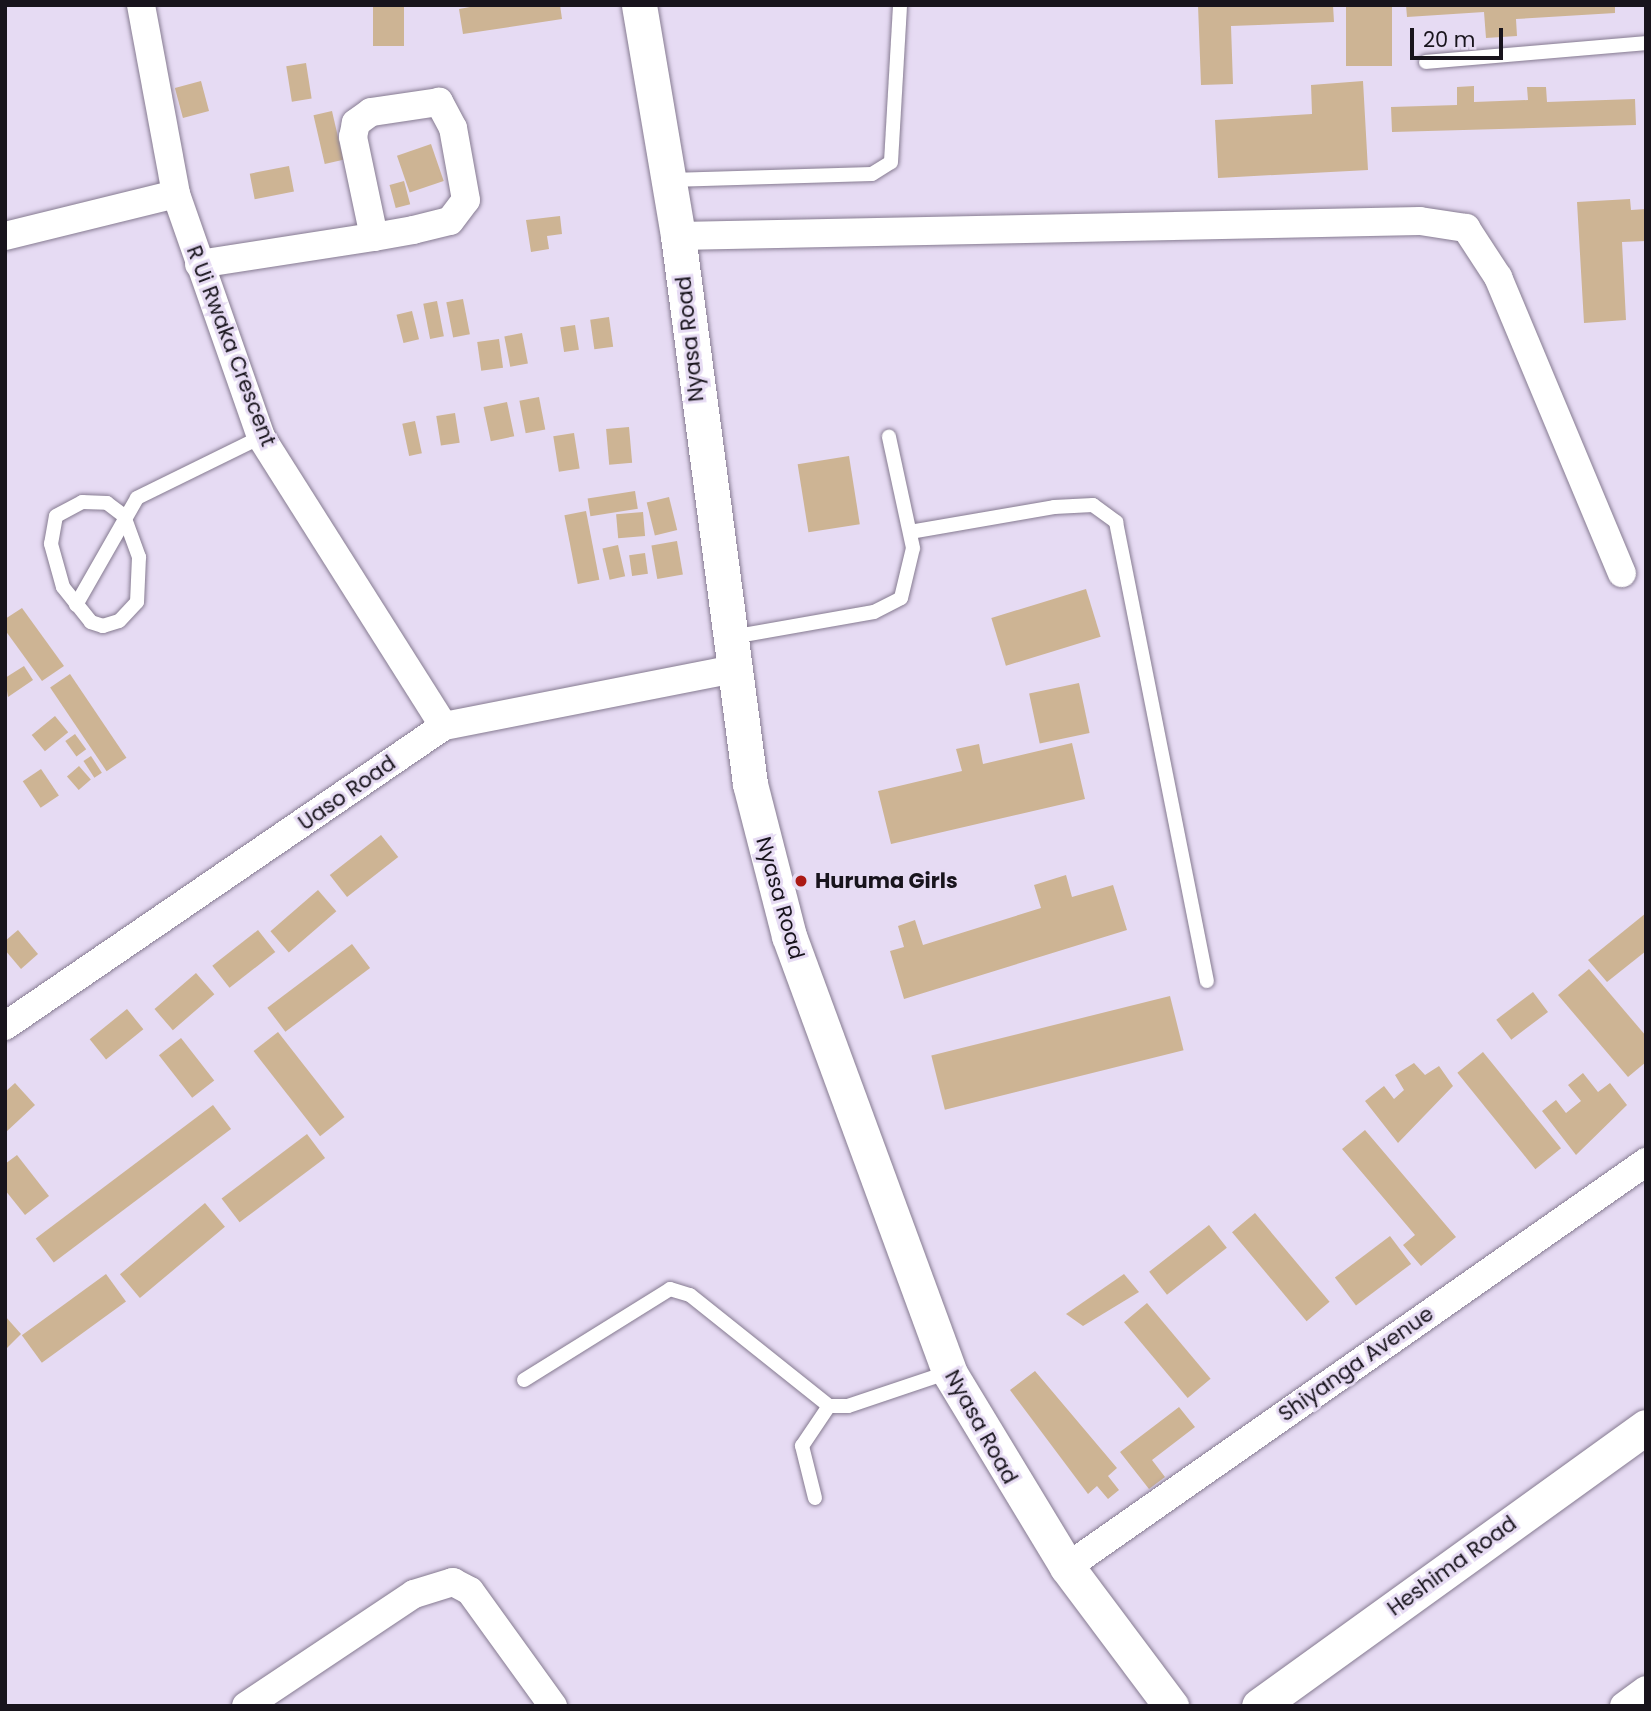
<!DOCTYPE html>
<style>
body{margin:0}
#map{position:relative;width:1651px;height:1711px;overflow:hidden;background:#e6dbf3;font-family:Poppins,sans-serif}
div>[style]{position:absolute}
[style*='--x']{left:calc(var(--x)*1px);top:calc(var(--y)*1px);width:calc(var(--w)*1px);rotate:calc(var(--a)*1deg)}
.building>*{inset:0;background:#cdb494;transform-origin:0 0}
.roads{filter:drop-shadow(0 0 2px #867b91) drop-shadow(0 0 2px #867b91)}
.service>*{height:14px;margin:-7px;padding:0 7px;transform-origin:7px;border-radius:7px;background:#fff}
.minor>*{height:28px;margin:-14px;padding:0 14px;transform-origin:14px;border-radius:14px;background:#fff}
.tertiary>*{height:35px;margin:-17.5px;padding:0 17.5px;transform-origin:17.5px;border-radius:17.5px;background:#fff}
.dots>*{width:19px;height:19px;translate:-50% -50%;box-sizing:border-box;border:4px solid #e6dbf3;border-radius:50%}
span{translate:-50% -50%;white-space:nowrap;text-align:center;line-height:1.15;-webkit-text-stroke:6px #e6dbf3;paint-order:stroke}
.street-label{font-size:21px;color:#18141c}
.poi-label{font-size:21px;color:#18141c;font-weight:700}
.left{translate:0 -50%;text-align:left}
.frame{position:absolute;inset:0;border:7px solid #18141c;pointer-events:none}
.scale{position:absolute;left:1410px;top:28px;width:93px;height:32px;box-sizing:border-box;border:4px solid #18141c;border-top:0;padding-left:9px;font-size:21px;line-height:24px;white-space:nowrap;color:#18141c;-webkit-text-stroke:5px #e6dbf3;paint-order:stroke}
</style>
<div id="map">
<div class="building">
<div style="left:373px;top:5px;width:31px;height:41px"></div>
<div style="clip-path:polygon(481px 5px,560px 5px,562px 19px,463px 34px,459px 9px)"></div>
<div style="clip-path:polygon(1198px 5px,1333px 5px,1334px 22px,1231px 26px,1233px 84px,1201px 85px)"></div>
<div style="left:1346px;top:5px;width:46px;height:61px"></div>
<div style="clip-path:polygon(1406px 5px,1615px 5px,1615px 13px,1516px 19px,1517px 36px,1486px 38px,1484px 12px,1407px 17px)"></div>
<div style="left:306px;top:63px;width:36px;height:20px;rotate:81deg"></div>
<div style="left:201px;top:81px;width:31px;height:27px;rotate:75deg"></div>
<div style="clip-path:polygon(1363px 81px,1368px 170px,1218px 178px,1215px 120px,1312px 114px,1311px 85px)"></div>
<div style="clip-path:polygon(1474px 86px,1474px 102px,1528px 100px,1527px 87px,1546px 87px,1547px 102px,1635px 99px,1636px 125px,1392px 132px,1391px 107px,1457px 105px,1457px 87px)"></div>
<div style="left:332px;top:111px;width:50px;height:19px;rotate:77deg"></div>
<div style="left:431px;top:144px;width:39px;height:36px;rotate:71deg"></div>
<div style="left:289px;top:166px;width:26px;height:40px;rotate:79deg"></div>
<div style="left:404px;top:181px;width:24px;height:15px;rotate:75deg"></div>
<div style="clip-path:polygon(1630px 199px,1631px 210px,1646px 209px,1646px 241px,1622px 242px,1626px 320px,1584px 323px,1577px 202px)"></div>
<div style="clip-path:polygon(560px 216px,562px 234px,547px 236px,549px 249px,531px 252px,526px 220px)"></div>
<div style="left:463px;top:299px;width:36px;height:17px;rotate:79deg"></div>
<div style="left:437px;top:301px;width:36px;height:14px;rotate:79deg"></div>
<div style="left:412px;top:311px;width:29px;height:16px;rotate:76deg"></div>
<div style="left:609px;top:317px;width:30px;height:19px;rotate:82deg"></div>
<div style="left:575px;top:325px;width:25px;height:15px;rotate:81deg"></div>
<div style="left:522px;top:333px;width:31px;height:18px;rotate:79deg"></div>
<div style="left:499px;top:339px;width:29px;height:22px;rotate:82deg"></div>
<div style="left:539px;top:397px;width:33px;height:20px;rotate:79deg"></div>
<div style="left:507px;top:402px;width:35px;height:24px;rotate:78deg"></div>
<div style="left:455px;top:413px;width:30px;height:19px;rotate:81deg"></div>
<div style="left:415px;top:421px;width:33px;height:13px;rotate:78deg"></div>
<div style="left:629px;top:427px;width:36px;height:23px;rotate:85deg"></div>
<div style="left:574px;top:433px;width:36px;height:21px;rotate:81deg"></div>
<div style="left:849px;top:456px;width:69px;height:52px;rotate:81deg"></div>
<div style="left:635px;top:491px;width:18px;height:48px;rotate:81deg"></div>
<div style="left:669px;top:497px;width:34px;height:23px;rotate:76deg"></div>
<div style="left:586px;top:511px;width:70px;height:22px;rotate:79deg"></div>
<div style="left:643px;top:512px;width:24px;height:27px;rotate:85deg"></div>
<div style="left:677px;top:541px;width:34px;height:26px;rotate:80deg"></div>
<div style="left:618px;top:545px;width:32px;height:16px;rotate:77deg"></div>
<div style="left:645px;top:553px;width:21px;height:16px;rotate:82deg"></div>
<div style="left:1086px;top:589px;width:50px;height:99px;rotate:73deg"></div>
<div style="clip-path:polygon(22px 608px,64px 666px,42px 681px,5px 630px,5px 619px)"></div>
<div style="clip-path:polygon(24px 666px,33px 680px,8px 697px,5px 678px)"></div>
<div style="left:70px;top:674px;width:101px;height:24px;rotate:56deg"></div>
<div style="left:1079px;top:683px;width:51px;height:51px;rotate:78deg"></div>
<div style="left:55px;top:716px;width:21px;height:30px;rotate:51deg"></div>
<div style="left:75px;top:734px;width:19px;height:12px;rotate:54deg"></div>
<div style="clip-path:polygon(1072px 743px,1085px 799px,891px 844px,878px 791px,962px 771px,956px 749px,979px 744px,983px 764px)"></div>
<div style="left:91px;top:756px;width:20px;height:9px;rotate:57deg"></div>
<div style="left:79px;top:766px;width:18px;height:16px;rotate:49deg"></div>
<div style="left:41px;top:769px;width:32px;height:22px;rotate:56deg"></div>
<div style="left:381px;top:835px;width:28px;height:65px;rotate:52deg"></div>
<div style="clip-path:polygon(1066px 875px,1072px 897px,1113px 885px,1127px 930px,904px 999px,890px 951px,904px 947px,898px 926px,915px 920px,923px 945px,1041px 908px,1034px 885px)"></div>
<div style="left:318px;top:890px;width:28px;height:63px;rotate:49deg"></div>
<div style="clip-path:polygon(1646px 913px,1646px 951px,1607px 982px,1588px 960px)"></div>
<div style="clip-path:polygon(18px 930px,38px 954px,21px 969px,5px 950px,5px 941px)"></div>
<div style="left:258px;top:930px;width:28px;height:58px;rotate:52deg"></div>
<div style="left:352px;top:944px;width:30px;height:106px;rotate:53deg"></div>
<div style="clip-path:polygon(1589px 969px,1646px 1036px,1646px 1062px,1628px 1077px,1558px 995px)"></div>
<div style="left:196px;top:973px;width:28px;height:55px;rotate:49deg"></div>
<div style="left:1533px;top:992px;width:25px;height:46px;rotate:53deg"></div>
<div style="left:1170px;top:996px;width:56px;height:246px;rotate:76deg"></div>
<div style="left:127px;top:1009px;width:26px;height:48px;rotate:51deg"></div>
<div style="left:278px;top:1032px;width:108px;height:31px;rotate:52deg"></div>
<div style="left:181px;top:1038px;width:54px;height:28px;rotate:52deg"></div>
<div style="left:1483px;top:1052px;width:124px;height:33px;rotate:51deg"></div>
<div style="clip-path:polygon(1414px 1063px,1425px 1075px,1439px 1066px,1453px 1086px,1398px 1143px,1365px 1101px,1384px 1086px,1394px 1099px,1404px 1090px,1395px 1075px)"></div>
<div style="clip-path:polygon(1583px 1073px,1598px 1092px,1610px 1083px,1627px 1105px,1576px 1155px,1542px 1111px,1556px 1100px,1566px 1113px,1581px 1101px,1568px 1085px)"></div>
<div style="clip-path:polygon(15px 1083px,35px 1105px,5px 1133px,5px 1092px)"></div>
<div style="left:213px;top:1105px;width:30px;height:222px;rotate:53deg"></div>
<div style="clip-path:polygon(1365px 1130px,1456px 1237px,1421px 1266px,1403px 1245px,1415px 1235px,1342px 1149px)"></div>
<div style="left:307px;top:1134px;width:30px;height:107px;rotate:53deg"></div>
<div style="clip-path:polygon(17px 1155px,49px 1196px,25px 1215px,5px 1190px,5px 1164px)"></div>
<div style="left:205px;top:1203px;width:31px;height:111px;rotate:50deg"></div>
<div style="left:1255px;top:1213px;width:116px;height:30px;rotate:50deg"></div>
<div style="left:1209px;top:1225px;width:29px;height:76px;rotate:52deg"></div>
<div style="left:1390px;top:1236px;width:35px;height:69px;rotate:53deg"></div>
<div style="left:106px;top:1274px;width:34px;height:104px;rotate:54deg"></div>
<div style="clip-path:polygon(1124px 1274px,1139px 1292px,1083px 1326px,1066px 1314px)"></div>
<div style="left:1147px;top:1303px;width:99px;height:30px;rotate:50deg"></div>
<div style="clip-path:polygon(5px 1316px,21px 1334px,5px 1350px)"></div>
<div style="clip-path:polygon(1035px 1371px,1117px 1468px,1108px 1476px,1119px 1490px,1108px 1499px,1097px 1486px,1088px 1494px,1010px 1390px)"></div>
<div style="clip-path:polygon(1179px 1407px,1195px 1427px,1152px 1460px,1165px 1477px,1149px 1489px,1120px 1452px)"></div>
</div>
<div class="roads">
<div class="service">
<div style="--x:1426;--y:62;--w:221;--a:-4.9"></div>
<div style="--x:670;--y:180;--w:202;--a:-1.7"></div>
<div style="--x:872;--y:174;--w:22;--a:-32"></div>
<div style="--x:891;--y:162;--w:157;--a:-86.7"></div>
<div style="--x:82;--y:502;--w:25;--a:2"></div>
<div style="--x:107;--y:503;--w:21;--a:37"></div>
<div style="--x:124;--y:516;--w:44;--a:69.9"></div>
<div style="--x:139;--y:557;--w:45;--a:92.5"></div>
<div style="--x:137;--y:602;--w:26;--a:133"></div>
<div style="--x:119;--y:621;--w:17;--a:163"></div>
<div style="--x:103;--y:626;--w:13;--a:-162"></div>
<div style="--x:91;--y:622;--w:45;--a:-128.7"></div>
<div style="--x:63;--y:587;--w:45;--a:-105.6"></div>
<div style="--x:51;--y:544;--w:28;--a:-80"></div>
<div style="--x:56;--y:516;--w:30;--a:-28"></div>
<div style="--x:910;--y:532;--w:146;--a:-9.8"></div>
<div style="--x:1054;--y:507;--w:39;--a:-3"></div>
<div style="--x:1093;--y:505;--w:29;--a:36"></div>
<div style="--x:1116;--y:522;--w:468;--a:78.8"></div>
<div style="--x:76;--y:605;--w:123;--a:-60.3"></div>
<div style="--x:137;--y:498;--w:138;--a:-26.2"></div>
<div style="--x:732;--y:637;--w:144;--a:-10"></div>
<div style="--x:874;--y:612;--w:30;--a:-27"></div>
<div style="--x:901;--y:598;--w:51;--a:-76.5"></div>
<div style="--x:913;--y:548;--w:114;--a:-102.2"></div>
<div style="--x:524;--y:1380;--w:172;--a:-31.9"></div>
<div style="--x:670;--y:1289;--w:21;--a:17"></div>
<div style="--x:690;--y:1295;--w:178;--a:38.6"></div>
<div style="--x:829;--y:1406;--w:19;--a:0"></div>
<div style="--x:848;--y:1406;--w:107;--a:-18.6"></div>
<div style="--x:815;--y:1498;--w:54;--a:-104"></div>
<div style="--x:802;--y:1446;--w:48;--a:-56"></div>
</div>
<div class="minor">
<div style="--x:141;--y:5;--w:192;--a:79.5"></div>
<div style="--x:176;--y:194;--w:257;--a:70.7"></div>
<div style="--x:261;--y:437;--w:342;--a:57.7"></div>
<div style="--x:5;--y:236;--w:176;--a:-13.8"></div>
<div style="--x:678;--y:236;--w:742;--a:-1.16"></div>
<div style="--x:1420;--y:221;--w:47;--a:8.7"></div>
<div style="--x:1466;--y:228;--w:59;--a:56.9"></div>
<div style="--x:1498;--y:277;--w:321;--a:67.3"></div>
<div style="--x:199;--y:264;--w:177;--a:-8.8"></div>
<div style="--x:374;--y:237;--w:40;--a:-10"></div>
<div style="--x:413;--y:230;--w:38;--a:-14"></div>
<div style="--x:450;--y:221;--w:26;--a:-53"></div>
<div style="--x:466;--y:200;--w:73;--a:-100.2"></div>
<div style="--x:453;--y:128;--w:30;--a:-118"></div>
<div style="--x:439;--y:102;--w:69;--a:171.6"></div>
<div style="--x:371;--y:112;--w:19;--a:144"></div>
<div style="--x:356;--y:123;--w:14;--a:102"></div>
<div style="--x:353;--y:137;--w:102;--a:78.1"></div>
<div style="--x:5;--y:1026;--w:532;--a:-34.35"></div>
<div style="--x:444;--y:726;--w:296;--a:-11.1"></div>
<div style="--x:1067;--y:1567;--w:707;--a:-34.97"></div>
<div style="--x:246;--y:1706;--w:202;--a:-33.7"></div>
<div style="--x:414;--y:1594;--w:41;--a:-17.1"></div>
<div style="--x:453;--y:1582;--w:19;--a:28"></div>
<div style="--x:470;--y:1591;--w:142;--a:54.2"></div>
<div style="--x:1624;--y:1706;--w:27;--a:-36"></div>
</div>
<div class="tertiary">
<div style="--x:639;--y:5;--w:234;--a:80.4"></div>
<div style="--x:678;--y:236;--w:553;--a:82.51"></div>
<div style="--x:750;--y:784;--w:157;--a:75.6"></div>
<div style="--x:789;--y:936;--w:464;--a:69.8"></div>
<div style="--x:949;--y:1372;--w:228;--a:58.8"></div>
<div style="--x:1067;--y:1567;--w:174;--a:53.2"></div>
<div style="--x:1259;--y:1706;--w:477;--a:-35.8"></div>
</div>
</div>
<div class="dots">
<div style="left:801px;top:881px;background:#ab1914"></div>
</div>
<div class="street-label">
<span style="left:690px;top:339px;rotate:-96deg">Nyasa Road</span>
<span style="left:231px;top:346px;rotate:69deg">R Ui Rwaka Crescent</span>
<span style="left:347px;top:793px;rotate:-35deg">Uaso Road</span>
<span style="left:780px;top:898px;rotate:74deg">Nyasa Road</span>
<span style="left:1356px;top:1364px;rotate:-35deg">Shiyanga Avenue</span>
<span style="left:981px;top:1427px;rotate:61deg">Nyasa Road</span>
<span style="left:1452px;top:1566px;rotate:-36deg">Heshima Road</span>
</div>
<div class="poi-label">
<span class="left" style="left:815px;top:881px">Huruma Girls</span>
</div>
<div class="frame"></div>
<div class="scale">20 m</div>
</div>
